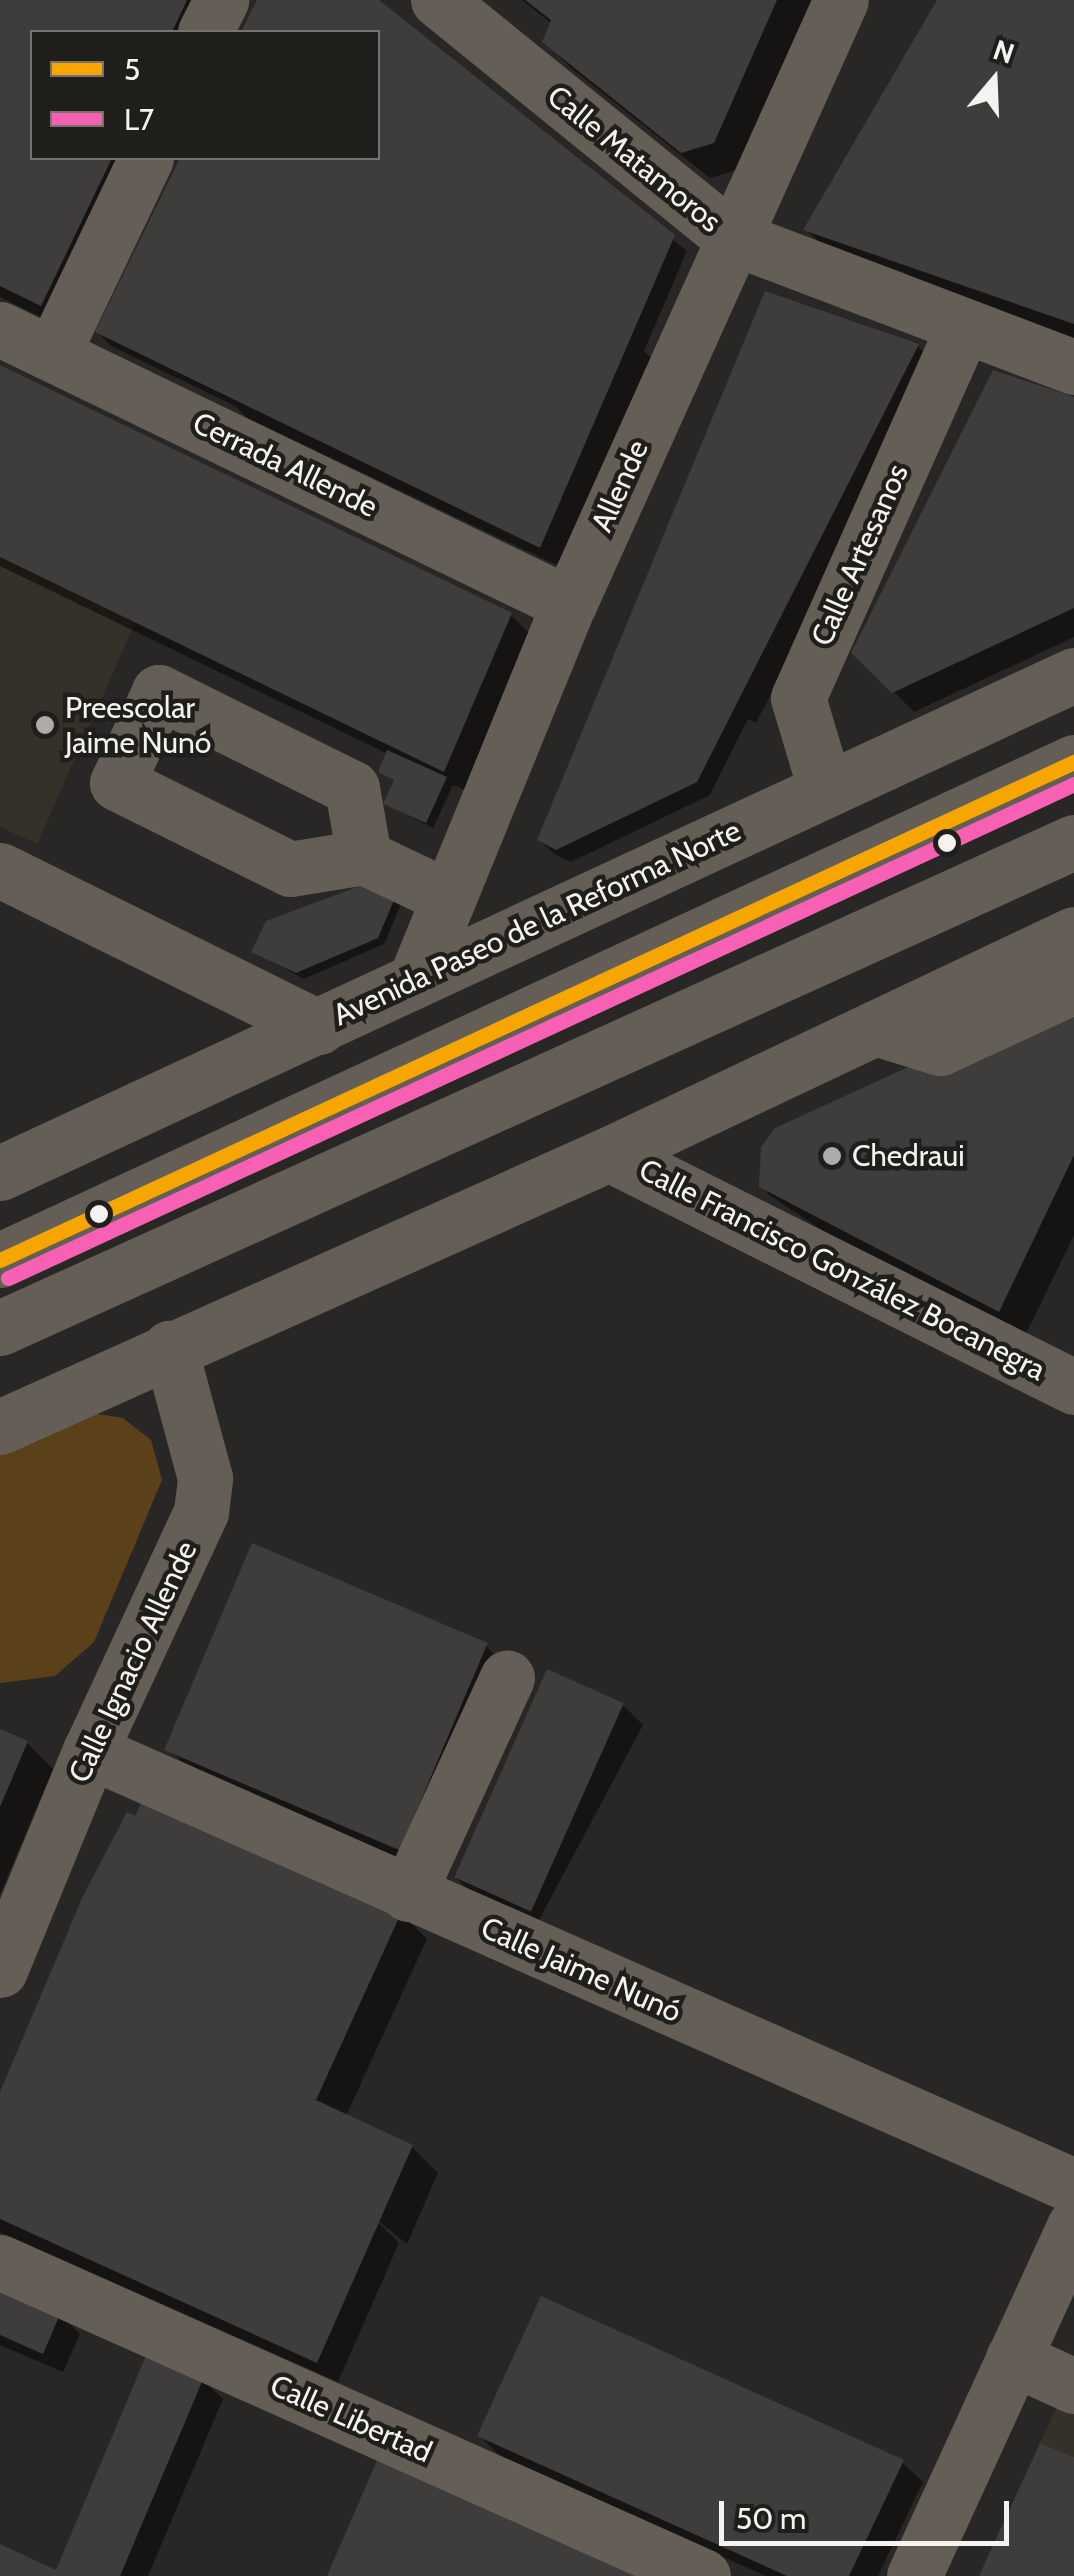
<!DOCTYPE html>
<meta charset="utf-8">
<style>
body{margin:0}
#map{position:relative;width:1074px;height:2576px;overflow:hidden;background:#292725;font-family:Cabin,sans-serif}
div>[style]{position:absolute}
[style*='--x']{left:calc(var(--x)*1px);top:calc(var(--y)*1px);width:calc(var(--w)*1px);rotate:calc(var(--a)*1deg)}
.built>*{inset:0;background:#353028}
.green>*{inset:0;background:#5b4119}
.shadow>*{inset:0;background:#0007}
.building>*{inset:0;background:#3e3d3b;transform-origin:0 0}
.minor>*{height:55px;margin:-27.5px;padding:0 27.5px;transform-origin:27.5px;border-radius:27.5px;background:#645e57}
.major>*{height:55px;margin:-27.5px;padding:0 27.5px;transform-origin:27.5px;border-radius:27.5px;background:#645e57}
.bus-1>*{height:15px;margin:-7.5px;padding:0 7.5px;transform-origin:7.5px;border-radius:7.5px;background:#f7a600}
.bus-2>*{height:15px;margin:-7.5px;padding:0 7.5px;transform-origin:7.5px;border-radius:7.5px;background:#f860b3}
.dots>*{width:28px;height:28px;translate:-50% -50%;box-sizing:border-box;border:5px solid #201e1b;border-radius:50%}
span{translate:-50% -50%;white-space:nowrap;text-align:center;line-height:1.15;-webkit-text-stroke:9px #201e1b;paint-order:stroke}
.street-label{font-size:30px;color:#f4f3f0}
.poi-label{font-size:30px;color:#f4f3f0}
.left{translate:0 -50%;text-align:left}
.legend{position:absolute;left:30px;top:30px;width:350px;height:130px;box-sizing:border-box;background:#201e1b;border:2px solid #757370;margin:0;padding:12px 18px;list-style:none;font-size:30px;color:#f4f3f0}
.legend li{display:flex;align-items:center;gap:20px;height:50px}
.legend b{width:50px;border:2px solid #757370}
.north{position:absolute;left:944px;top:30px;width:100px;height:100px;-webkit-text-stroke:8px #201e1b;paint-order:stroke;rotate:19deg;font-size:28px;font-weight:700;line-height:40px;text-align:center;color:#f4f3f0}
.north::after{content:'';display:block;margin:auto;width:35px;height:45px;background:#f4f3f0;clip-path:polygon(50% 0,100% 100%,50% 72%,0 100%)}
.scale{position:absolute;left:719px;top:2501px;width:290px;height:45px;box-sizing:border-box;border:5px solid #f4f3f0;border-top:0;padding-left:12px;font-size:30px;line-height:35px;white-space:nowrap;color:#f4f3f0;-webkit-text-stroke:8px #201e1b;paint-order:stroke}
</style>
<div id="map">
<div class="built">
<div style="clip-path:polygon(0 557px,135px 623px,37px 844px,0 827px)"></div>
<div style="clip-path:polygon(1074px 2369px,1074px 2457px,1040px 2443px)"></div>
</div>
<div class="green">
<div style="clip-path:polygon(92px 1413px,123px 1418px,151px 1440px,162px 1480px,94px 1642px,55px 1676px,0 1683px,0 1451px)"></div>
</div>
<div class="shadow">
<div style="clip-path:polygon(0 0,217px 0,202px 32px,32px 32px,32px 158px,142px 158px,67px 330px,0 297px)"></div>
<div style="clip-path:polygon(259px 0,374px 0,687px 251px,644px 351px,651px 358px,561px 567px,247px 418px,235px 406px,111px 346px,98px 332px,182px 158px,378px 158px,378px 32px,243px 32px)"></div>
<div style="clip-path:polygon(522px 0,814px 0,740px 169px,710px 178px,571px 68px,545px 42px,552px 24px)"></div>
<div style="clip-path:polygon(940px 0,1074px 0,1074px 339px,917px 285px,905px 273px,820px 243px,806px 229px)"></div>
<div style="clip-path:polygon(917px 346px,931px 359px,907px 427px,756px 723px,748px 719px,710px 795px,571px 862px,554px 854px,540px 840px)"></div>
<div style="clip-path:polygon(0 368px,511px 615px,537px 641px,465px 790px,453px 785px,433px 828px,386px 804px,396px 782px,381px 771px,388px 754px,0 566px)"></div>
<div style="clip-path:polygon(1074px 400px,1074px 637px,914px 712px,854px 652px)"></div>
<div style="clip-path:polygon(368px 886px,402px 902px,384px 944px,304px 979px,254px 952px)"></div>
<div style="clip-path:polygon(1074px 994px,1074px 1235px,1025px 1336px,825px 1232px,768px 1194px,760px 1163px,770px 1136px)"></div>
<div style="clip-path:polygon(486px 1646px,512px 1672px,425px 1878px,196px 1776px,170px 1750px)"></div>
<div style="clip-path:polygon(623px 1705px,643px 1725px,539px 1920px,467px 1889px,454px 1875px)"></div>
<div style="clip-path:polygon(0 1732px,27px 1743px,53px 1769px,0 1894px)"></div>
<div style="clip-path:polygon(401px 1913px,427px 1939px,346px 2116px,412px 2147px,438px 2173px,407px 2244px,370px 2214px,399px 2243px,338px 2382px,0 2232px,0 2099px)"></div>
<div style="clip-path:polygon(0 2287px,60px 2314px,80px 2334px,63px 2372px,0 2345px)"></div>
<div style="clip-path:polygon(202px 2379px,223px 2399px,148px 2576px,0 2576px,0 2546px,57px 2573px)"></div>
<div style="clip-path:polygon(480px 2436px,902px 2462px,923px 2482px,878px 2576px,766px 2576px,506px 2462px)"></div>
</div>
<div class="building">
<div style="clip-path:polygon(0 0,187px 0,172px 32px,32px 32px,32px 158px,112px 158px,41px 306px,0 286px)"></div>
<div style="clip-path:polygon(257px 0,379px 0,675px 235px,540px 548px,95px 332px,180px 158px,378px 158px,378px 32px,241px 32px)"></div>
<div style="clip-path:polygon(525px 0,777px 0,714px 143px,681px 153px,542px 42px,551px 20px)"></div>
<div style="clip-path:polygon(937px 0,1074px 0,1074px 324px,803px 230px)"></div>
<div style="clip-path:polygon(765px 291px,919px 344px,697px 782px,556px 850px,537px 840px)"></div>
<div style="clip-path:polygon(0 365px,512px 613px,444px 772px,0 557px)"></div>
<div style="clip-path:polygon(993px 370px,1074px 397px,1074px 608px,892px 693px,851px 653px)"></div>
<div style="clip-path:polygon(387px 750px,447px 777px,426px 823px,383px 804px,394px 780px,378px 772px)"></div>
<div style="clip-path:polygon(368px 883px,397px 893px,378px 938px,296px 973px,251px 952px,266px 921px)"></div>
<div style="clip-path:polygon(1074px 991px,1074px 1155px,999px 1312px,759px 1187px,761px 1147px,775px 1128px)"></div>
<div style="left:252px;top:1543px;width:256px;height:225px;rotate:23deg"></div>
<div style="left:547px;top:1669px;width:84px;height:228px;rotate:24deg"></div>
<div style="clip-path:polygon(0 1729px,28px 1741px,0 1807px)"></div>
<div style="clip-path:polygon(146px 1793px,402px 1911px,316px 2100px,413px 2145px,317px 2363px,0 2219px,0 2092px,83px 1896px,127px 1812px,135px 1816px)"></div>
<div style="clip-path:polygon(0 2284px,61px 2312px,43px 2354px,0 2335px)"></div>
<div style="clip-path:polygon(541px 2296px,904px 2460px,849px 2576px,787px 2576px,477px 2436px)"></div>
<div style="clip-path:polygon(148px 2351px,204px 2377px,120px 2576px,0 2576px,0 2544px,56px 2570px)"></div>
<div style="clip-path:polygon(1040px 2443px,1074px 2457px,1074px 2576px,979px 2576px)"></div>
<div style="clip-path:polygon(379px 2456px,644px 2576px,327px 2576px)"></div>
</div>
<div class="minor">
<div style="--x:438;--y:0;--w:375;--a:39"></div>
<div style="--x:729;--y:236;--w:369;--a:20.8"></div>
<div style="--x:205;--y:32;--w:36;--a:-63"></div>
<div style="--x:0;--y:329;--w:632;--a:25.79"></div>
<div style="--x:53;--y:353;--w:216;--a:-64.5"></div>
<div style="--x:825;--y:788;--w:94;--a:-106.7"></div>
<div style="--x:798;--y:698;--w:405;--a:-66"></div>
<div style="--x:364;--y:857;--w:70;--a:-99.9"></div>
<div style="--x:352;--y:788;--w:216;--a:-153.6"></div>
<div style="--x:159;--y:692;--w:100;--a:114.8"></div>
<div style="--x:117;--y:783;--w:193;--a:26.4"></div>
<div style="--x:290;--y:869;--w:75;--a:-9.2"></div>
<div style="--x:364;--y:857;--w:93;--a:25.5"></div>
<div style="--x:0;--y:870;--w:355;--a:26.3"></div>
<div style="--x:416;--y:978;--w:404;--a:-67.8"></div>
<div style="--x:569;--y:604;--w:662;--a:-65.76"></div>
<div style="--x:875;--y:1028;--w:68;--a:17.1"></div>
<div style="--x:940;--y:1048;--w:148;--a:-24.8"></div>
<div style="--x:609;--y:1154;--w:520;--a:26.61"></div>
<div style="--x:0;--y:1173;--w:1184;--a:-24.88"></div>
<div style="--x:0;--y:1427;--w:667;--a:-24.15"></div>
<div style="--x:609;--y:1154;--w:514;--a:-25.32"></div>
<div style="--x:90;--y:1751;--w:1076;--a:23.85"></div>
<div style="--x:408;--y:1894;--w:238;--a:-65.4"></div>
<div style="--x:0;--y:1970;--w:237;--a:-67.7"></div>
<div style="--x:90;--y:1751;--w:264;--a:-65.1"></div>
<div style="--x:201;--y:1512;--w:34;--a:-83"></div>
<div style="--x:205;--y:1478;--w:135;--a:-105.1"></div>
<div style="--x:0;--y:2262;--w:770;--a:24.07"></div>
<div style="--x:1013;--y:2358;--w:67;--a:24.7"></div>
<div style="--x:914;--y:2576;--w:385;--a:-65.4"></div>
</div>
<div class="major">
<div style="--x:0;--y:1260;--w:1184;--a:-24.88"></div>
<div style="--x:0;--y:1328;--w:1179;--a:-24.35"></div>
</div>
<div class="bus-1">
<div style="--x:0;--y:1260;--w:1184;--a:-24.88"></div>
</div>
<div class="bus-2">
<div style="--x:8;--y:1278;--w:1175;--a:-24.86"></div>
</div>
<div class="dots">
<div style="left:45px;top:725px;background:#adaca9"></div>
<div style="left:947px;top:843px;background:#f4f3f0"></div>
<div style="left:832px;top:1156px;background:#adaca9"></div>
<div style="left:99px;top:1214px;background:#f4f3f0"></div>
</div>
<div class="street-label">
<span style="left:634px;top:159px;rotate:39deg">Calle Matamoros</span>
<span style="left:285px;top:465px;rotate:26deg">Cerrada Allende</span>
<span style="left:620px;top:486px;rotate:-66deg">Allende</span>
<span style="left:860px;top:555px;rotate:-66deg">Calle Artesanos</span>
<span style="left:537px;top:923px;rotate:-25deg">Avenida Paseo de la Reforma Norte</span>
<span style="left:842px;top:1270px;rotate:27deg">Calle Francisco González Bocanegra</span>
<span style="left:133px;top:1662px;rotate:-65deg">Calle Ignacio Allende</span>
<span style="left:581px;top:1970px;rotate:24deg">Calle Jaime Nunó</span>
<span style="left:351px;top:2419px;rotate:24deg">Calle Libertad</span>
</div>
<div class="poi-label">
<span class="left" style="left:65px;top:725px">Preescolar<br>Jaime Nunó</span>
<span class="left" style="left:852px;top:1156px">Chedraui</span>
</div>
<ul class="legend">
<li><b style="height:12px;background:#f7a600"></b>5</li>
<li><b style="height:12px;background:#f860b3"></b>L7</li>
</ul>
<div class="north">N</div>
<div class="scale">50 m</div>
</div>
